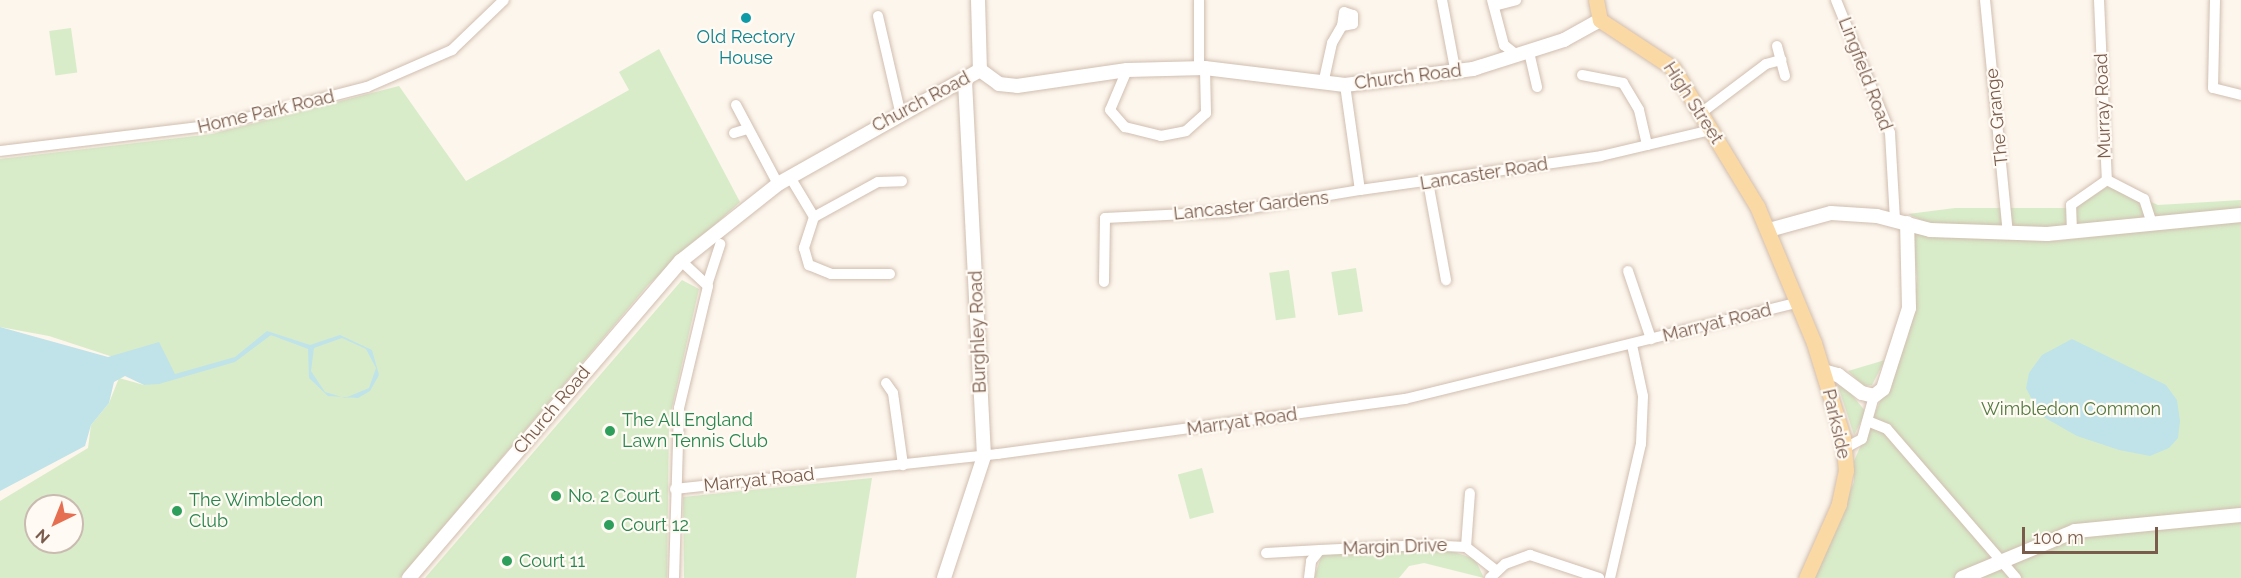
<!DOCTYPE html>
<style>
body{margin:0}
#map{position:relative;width:2241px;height:578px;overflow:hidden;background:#fdf6ec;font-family:Raleway,sans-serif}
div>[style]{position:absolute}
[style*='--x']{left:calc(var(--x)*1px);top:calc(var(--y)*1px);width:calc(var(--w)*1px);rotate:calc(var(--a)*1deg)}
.green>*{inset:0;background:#d8ecc9;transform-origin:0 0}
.water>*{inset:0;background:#bfe3e8}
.roads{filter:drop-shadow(0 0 2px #d1beb0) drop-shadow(0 0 2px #d1beb0)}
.street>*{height:10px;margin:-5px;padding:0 5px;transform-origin:5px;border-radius:5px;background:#fff}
.secondary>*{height:14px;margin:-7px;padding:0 7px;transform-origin:7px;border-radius:7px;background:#fff}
.primary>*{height:15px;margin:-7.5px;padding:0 7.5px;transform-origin:7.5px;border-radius:7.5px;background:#fbd9a5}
.dots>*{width:16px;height:16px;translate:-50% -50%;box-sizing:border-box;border:3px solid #fffaf3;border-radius:50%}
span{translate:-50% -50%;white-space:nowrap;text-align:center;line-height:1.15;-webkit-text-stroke:4.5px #fffaf3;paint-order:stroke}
.culture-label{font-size:18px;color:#0d838f}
.street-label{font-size:18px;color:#7a5c4d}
.park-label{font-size:18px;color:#537a41}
.leisure-label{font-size:18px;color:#27864d}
.left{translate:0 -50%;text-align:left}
.north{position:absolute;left:24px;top:494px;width:60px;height:60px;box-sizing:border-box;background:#fffaf3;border:2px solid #cabbb1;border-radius:50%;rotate:223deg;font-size:16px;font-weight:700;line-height:24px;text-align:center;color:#7a5c4d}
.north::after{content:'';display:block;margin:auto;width:21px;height:27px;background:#e76f51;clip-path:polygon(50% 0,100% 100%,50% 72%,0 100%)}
.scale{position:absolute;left:2022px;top:527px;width:136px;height:27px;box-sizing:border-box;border:3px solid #7a5c4d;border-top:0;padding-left:8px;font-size:18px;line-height:21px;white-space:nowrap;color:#7a5c4d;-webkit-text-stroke:4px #fffaf3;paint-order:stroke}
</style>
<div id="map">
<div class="green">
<div style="left:71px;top:28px;width:45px;height:22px;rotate:82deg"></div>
<div style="clip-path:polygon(evenodd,659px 49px,740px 202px,648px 285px,400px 578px,0 578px,0 501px,88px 448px,91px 425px,109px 403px,119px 378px,144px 385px,177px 378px,49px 336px,0 327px,0 159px,212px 134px,399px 86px,466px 181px,629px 90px,619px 72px,659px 49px,36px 506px,72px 506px,72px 542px,36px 542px,36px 506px)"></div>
<div style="clip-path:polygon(2110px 185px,2158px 205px,2241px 200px,2241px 211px,2037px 229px,1932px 225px,1908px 214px,1955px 208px,2074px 208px)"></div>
<div style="clip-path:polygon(2241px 219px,2241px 578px,1812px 578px,1854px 482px,1854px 461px,1908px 337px,1917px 278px,1913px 233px,2056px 241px)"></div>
<div style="left:1356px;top:268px;width:44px;height:25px;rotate:81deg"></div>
<div style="left:1289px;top:270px;width:48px;height:20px;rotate:82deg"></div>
<div style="clip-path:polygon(682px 280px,699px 289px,669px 421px,667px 578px,425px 578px)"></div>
<div style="clip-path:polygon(1885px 360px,1872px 385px,1864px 386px,1848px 371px)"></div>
<div style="clip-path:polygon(1843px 384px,1866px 412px,1854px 435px,1838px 386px)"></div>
<div style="left:1202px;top:468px;width:46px;height:25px;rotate:75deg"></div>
<div style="clip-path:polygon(872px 478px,856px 578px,684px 578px,683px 497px)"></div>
<div style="clip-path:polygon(1442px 548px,1475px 559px,1484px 578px,1424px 563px,1409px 566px,1399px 578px,1314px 578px,1322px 554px)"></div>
</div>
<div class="water">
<div style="clip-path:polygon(evenodd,0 327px,108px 357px,159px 342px,175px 374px,235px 357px,267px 331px,310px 345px,340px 335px,372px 350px,379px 375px,370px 391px,358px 398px,328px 396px,309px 378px,308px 349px,271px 335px,235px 362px,159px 384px,144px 385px,125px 376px,114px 382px,109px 403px,91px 425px,85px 446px,0 491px,0 327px,342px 338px,366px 349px,376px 368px,369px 388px,345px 398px,325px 392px,311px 371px,314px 348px,342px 338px)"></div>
<div style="clip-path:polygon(2072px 339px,2166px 385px,2177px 400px,2180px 421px,2178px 438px,2169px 448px,2150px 456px,2119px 450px,2077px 436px,2040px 415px,2026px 388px,2029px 373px,2042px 355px)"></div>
</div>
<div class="roads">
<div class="street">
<div style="--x:1199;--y:0;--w:68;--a:90"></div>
<div style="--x:1442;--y:0;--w:75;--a:79.3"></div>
<div style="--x:1492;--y:0;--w:47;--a:75.1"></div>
<div style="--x:1504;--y:45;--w:18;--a:38"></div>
<div style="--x:1836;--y:0;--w:144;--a:67.9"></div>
<div style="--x:1890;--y:133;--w:87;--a:86.7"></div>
<div style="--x:1985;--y:0;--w:235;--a:84.4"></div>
<div style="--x:2099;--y:0;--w:180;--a:87.5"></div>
<div style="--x:2107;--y:180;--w:42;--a:27.2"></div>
<div style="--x:2144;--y:199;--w:26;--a:72"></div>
<div style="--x:2215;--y:0;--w:88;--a:91.3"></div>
<div style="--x:2213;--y:88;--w:29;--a:14"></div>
<div style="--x:1494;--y:6;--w:23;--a:-15"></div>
<div style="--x:878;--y:16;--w:98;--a:77"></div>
<div style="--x:1777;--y:46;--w:31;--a:75"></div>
<div style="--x:1529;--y:52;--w:36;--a:77"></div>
<div style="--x:1127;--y:70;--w:43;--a:113"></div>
<div style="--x:1110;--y:110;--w:23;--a:49"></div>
<div style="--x:1125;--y:127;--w:37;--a:14"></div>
<div style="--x:1161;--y:136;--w:25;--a:-11"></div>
<div style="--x:1186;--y:131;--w:27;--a:-42"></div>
<div style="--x:1206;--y:113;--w:45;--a:-91.3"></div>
<div style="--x:1582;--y:75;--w:42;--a:11"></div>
<div style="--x:1623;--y:83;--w:31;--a:59"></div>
<div style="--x:1639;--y:110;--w:36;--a:77"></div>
<div style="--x:1323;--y:84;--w:42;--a:-77.6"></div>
<div style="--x:1332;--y:43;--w:20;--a:-60"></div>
<div style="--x:1342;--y:26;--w:11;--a:-10"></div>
<div style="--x:1353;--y:24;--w:9;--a:-90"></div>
<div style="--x:1353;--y:15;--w:9;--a:-162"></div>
<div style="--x:1344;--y:12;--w:14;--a:98"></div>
<div style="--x:1345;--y:85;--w:106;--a:81.9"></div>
<div style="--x:736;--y:105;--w:89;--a:62"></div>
<div style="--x:1701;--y:113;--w:81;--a:-37"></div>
<div style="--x:1766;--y:64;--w:16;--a:-15"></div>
<div style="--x:734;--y:133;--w:14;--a:-17"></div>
<div style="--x:0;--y:151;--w:225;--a:-6.9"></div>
<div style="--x:223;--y:124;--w:149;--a:-14.4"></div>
<div style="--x:367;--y:87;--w:93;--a:-23.5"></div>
<div style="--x:452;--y:50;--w:72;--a:-43.9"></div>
<div style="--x:790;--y:177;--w:47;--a:59"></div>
<div style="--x:814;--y:217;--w:33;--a:108"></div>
<div style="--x:804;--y:248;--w:18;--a:74"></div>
<div style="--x:809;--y:265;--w:24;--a:22"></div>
<div style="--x:831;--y:274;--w:59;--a:0"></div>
<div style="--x:1428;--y:182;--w:100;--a:79.6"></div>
<div style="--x:1360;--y:190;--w:243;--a:-8"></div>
<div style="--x:1601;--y:156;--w:113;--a:-13.3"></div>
<div style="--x:814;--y:217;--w:73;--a:-28.7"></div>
<div style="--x:878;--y:182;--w:24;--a:-2"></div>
<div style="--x:2072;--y:232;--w:27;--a:-92"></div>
<div style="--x:2071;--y:205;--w:44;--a:-34.8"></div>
<div style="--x:1628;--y:271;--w:72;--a:71.3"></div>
<div style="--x:708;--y:282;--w:40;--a:-72"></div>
<div style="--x:1104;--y:282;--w:64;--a:-89.1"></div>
<div style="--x:1105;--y:218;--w:122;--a:-2.8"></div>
<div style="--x:1227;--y:212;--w:135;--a:-9.4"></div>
<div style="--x:886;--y:383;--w:12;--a:55"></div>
<div style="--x:893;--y:393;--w:73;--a:82.1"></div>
<div style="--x:1870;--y:422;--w:18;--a:22"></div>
<div style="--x:1887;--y:429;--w:197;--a:49.1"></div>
<div style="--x:1845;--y:448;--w:19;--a:-28"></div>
<div style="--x:1862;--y:439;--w:45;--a:-74.4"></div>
<div style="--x:675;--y:489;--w:325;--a:-6.2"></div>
<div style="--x:998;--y:454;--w:411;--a:-7.7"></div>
<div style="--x:1405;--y:399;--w:406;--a:-13.8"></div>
<div style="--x:1466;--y:547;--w:54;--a:-85.8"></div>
<div style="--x:1266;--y:553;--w:54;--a:-3.2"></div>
<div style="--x:674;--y:578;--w:170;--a:-88.3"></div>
<div style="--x:679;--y:408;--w:125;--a:-76.6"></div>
<div style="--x:708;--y:286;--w:37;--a:-137"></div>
<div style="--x:1309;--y:578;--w:17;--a:-83"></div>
<div style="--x:1311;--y:561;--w:14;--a:-51"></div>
<div style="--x:1320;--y:550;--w:104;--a:-2.8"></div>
<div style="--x:1424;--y:545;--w:42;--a:2.7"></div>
<div style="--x:1466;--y:547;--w:39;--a:38"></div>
<div style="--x:1490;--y:578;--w:21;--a:-43"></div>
<div style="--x:1505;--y:564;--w:27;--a:-20"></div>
<div style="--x:1530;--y:555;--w:73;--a:18.4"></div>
<div style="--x:1610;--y:578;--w:138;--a:-77"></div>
<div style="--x:1641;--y:444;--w:48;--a:-87.6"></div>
<div style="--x:1643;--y:396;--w:52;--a:-102.2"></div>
</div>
<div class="secondary">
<div style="--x:978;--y:0;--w:70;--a:88.4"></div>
<div style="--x:980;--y:70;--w:24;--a:36"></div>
<div style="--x:999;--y:84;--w:18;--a:6"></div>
<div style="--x:1017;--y:86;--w:111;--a:-8.3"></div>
<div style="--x:1127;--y:70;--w:78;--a:-1.5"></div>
<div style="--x:1205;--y:68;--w:141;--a:6.9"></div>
<div style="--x:1345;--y:85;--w:129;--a:-7.1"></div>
<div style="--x:1473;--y:69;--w:96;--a:-17.7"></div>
<div style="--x:1564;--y:40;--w:41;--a:-29.1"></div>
<div style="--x:1769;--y:230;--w:64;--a:-15.3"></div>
<div style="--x:1831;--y:213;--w:46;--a:3.7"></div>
<div style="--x:1877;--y:216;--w:55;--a:14.8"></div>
<div style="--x:1930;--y:230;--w:117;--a:2"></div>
<div style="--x:2047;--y:234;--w:195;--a:-5.6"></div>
<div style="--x:1823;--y:371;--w:16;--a:15"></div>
<div style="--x:1838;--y:375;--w:30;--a:37"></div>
<div style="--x:1862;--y:393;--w:12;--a:14"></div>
<div style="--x:1874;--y:396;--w:11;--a:-38"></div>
<div style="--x:1883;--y:389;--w:85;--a:-72.2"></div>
<div style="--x:1909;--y:308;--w:85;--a:-91.3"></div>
<div style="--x:409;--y:578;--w:418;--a:-49.4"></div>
<div style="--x:681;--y:261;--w:124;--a:-38.4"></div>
<div style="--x:778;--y:184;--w:232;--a:-29.4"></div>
<div style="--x:944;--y:578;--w:128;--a:-71.8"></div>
<div style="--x:984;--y:456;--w:376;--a:-92.9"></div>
<div style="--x:1962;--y:578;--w:122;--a:-22.6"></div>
<div style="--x:2075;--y:531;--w:167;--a:-5.5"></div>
</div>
<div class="primary">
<div style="--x:1596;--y:0;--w:20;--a:79"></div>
<div style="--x:1600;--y:20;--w:87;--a:33.3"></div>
<div style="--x:1673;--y:68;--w:162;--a:58.7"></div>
<div style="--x:1757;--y:206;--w:148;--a:67.4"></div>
<div style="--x:1814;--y:343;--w:98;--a:72.9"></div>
<div style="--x:1843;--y:437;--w:33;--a:85"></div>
<div style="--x:1846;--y:470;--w:35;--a:102"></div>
<div style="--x:1839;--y:504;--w:81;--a:114"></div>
</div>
</div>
<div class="dots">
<div style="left:746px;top:18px;background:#0f9aa8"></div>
<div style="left:610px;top:431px;background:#2e9e5b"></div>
<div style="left:556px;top:496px;background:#2e9e5b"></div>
<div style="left:177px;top:511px;background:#2e9e5b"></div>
<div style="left:609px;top:525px;background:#2e9e5b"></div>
<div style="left:507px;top:561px;background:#2e9e5b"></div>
</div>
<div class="culture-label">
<span style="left:746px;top:48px">Old Rectory<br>House</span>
</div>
<div class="street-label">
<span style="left:1865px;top:74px;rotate:69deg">Lingfield Road</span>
<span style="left:1408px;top:77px;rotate:-7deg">Church Road</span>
<span style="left:921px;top:102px;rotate:-28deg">Church Road</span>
<span style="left:1693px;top:103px;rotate:57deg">High Street</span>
<span style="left:2103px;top:106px;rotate:-92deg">Murray Road</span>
<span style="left:266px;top:112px;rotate:-13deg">Home Park Road</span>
<span style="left:1997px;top:117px;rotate:-96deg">The Grange</span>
<span style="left:1484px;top:174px;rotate:-9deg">Lancaster Road</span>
<span style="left:1251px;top:206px;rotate:-6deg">Lancaster Gardens</span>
<span style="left:1717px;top:323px;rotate:-14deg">Marryat Road</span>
<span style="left:978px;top:332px;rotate:-92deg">Burghley Road</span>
<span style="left:552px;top:410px;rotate:-50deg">Church Road</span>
<span style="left:1242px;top:422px;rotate:-8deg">Marryat Road</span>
<span style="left:1836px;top:424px;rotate:77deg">Parkside</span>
<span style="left:759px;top:480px;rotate:-6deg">Marryat Road</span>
<span style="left:1395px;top:547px;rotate:-2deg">Margin Drive</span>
</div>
<div class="park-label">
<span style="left:2071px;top:409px">Wimbledon Common</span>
</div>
<div class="leisure-label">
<span class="left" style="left:622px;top:431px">The All England<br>Lawn Tennis Club</span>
<span class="left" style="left:568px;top:496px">No. 2 Court</span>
<span class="left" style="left:189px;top:511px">The Wimbledon<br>Club</span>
<span class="left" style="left:621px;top:525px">Court 12</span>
<span class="left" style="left:519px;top:561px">Court 11</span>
</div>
<div class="north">N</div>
<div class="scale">100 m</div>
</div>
